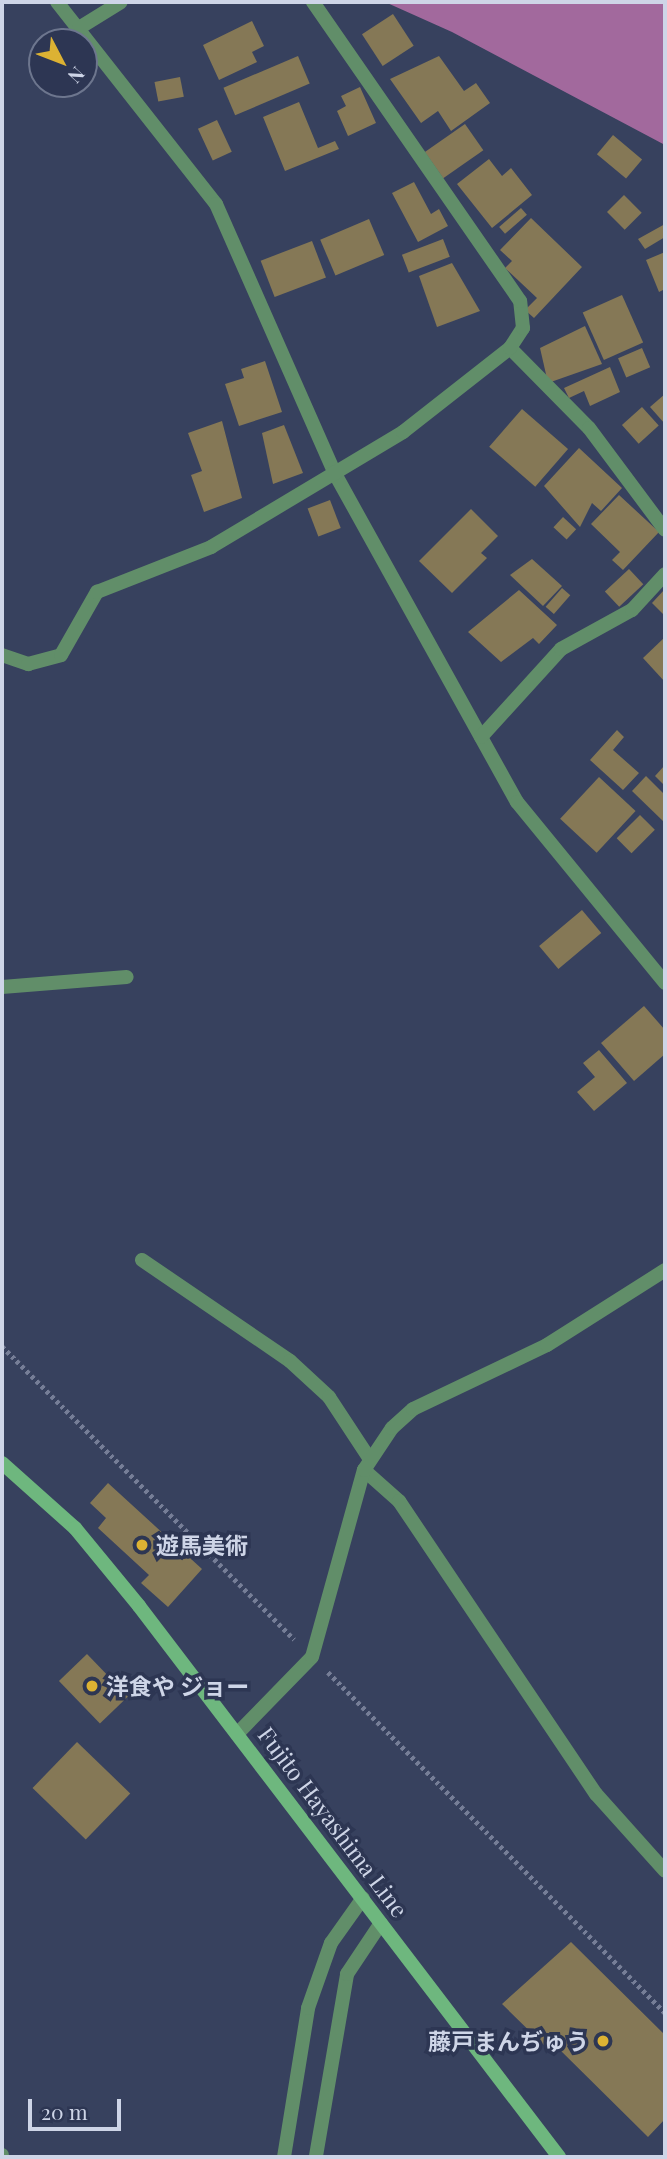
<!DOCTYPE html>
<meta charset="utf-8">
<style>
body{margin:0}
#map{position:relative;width:667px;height:2159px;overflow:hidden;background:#37415e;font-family:"Playfair Display","Noto Sans JP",serif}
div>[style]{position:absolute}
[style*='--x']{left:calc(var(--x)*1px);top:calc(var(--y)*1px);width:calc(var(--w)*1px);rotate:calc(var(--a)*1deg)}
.forest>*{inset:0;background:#a2699d}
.building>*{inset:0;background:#857856;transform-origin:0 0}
.path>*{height:4.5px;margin-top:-2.25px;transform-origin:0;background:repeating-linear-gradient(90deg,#767e97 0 3.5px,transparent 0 7px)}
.minor>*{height:14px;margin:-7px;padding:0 7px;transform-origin:7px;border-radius:7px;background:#618e69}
.secondary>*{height:14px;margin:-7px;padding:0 7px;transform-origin:7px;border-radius:7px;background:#6eb77e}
.dots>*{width:19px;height:19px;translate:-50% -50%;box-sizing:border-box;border:4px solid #2d3653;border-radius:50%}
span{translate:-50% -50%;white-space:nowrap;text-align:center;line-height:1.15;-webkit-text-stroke:7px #2d3653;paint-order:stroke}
.poi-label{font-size:23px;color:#ced5e7;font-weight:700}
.left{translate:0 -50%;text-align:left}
.right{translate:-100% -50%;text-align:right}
.street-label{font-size:23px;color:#ced5e7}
.frame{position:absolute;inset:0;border:4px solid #ced5e7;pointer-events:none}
.north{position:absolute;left:28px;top:28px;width:70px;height:70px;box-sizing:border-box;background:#2d3653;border:2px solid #6d768e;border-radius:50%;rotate:132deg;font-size:19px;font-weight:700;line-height:28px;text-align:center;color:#ced5e7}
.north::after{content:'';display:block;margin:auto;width:24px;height:32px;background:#dcb233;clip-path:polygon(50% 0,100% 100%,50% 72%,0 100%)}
.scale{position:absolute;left:28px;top:2099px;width:93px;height:32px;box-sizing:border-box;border:4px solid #ced5e7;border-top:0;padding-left:9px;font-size:21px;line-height:24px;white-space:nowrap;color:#ced5e7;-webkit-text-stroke:5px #2d3653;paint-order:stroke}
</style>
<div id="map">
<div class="forest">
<div style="clip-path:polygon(385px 2px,665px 2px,665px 145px,452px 32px)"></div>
</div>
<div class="building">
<div style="left:393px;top:14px;width:38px;height:37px;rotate:57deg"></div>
<div style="clip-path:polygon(252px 21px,264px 46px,252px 52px,257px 62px,219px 80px,203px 45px)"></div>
<div style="left:298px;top:56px;width:30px;height:81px;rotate:67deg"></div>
<div style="clip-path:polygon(439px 56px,464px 91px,476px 83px,490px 103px,451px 131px,438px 111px,421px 123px,390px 79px)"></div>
<div style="left:180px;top:77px;width:20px;height:26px;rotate:79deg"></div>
<div style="clip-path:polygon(360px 87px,376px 123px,348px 136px,337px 111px,346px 106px,341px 96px)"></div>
<div style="clip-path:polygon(299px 102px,318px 148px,335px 141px,339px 149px,285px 171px,263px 117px)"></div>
<div style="left:217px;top:120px;width:35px;height:21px;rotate:65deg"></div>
<div style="left:465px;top:124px;width:32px;height:49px;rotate:55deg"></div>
<div style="left:613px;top:135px;width:38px;height:25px;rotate:40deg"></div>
<div style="clip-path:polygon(489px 159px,502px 176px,511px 168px,532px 195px,492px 228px,457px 184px)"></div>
<div style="clip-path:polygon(414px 182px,431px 214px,439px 209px,448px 226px,418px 242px,392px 193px)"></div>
<div style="left:624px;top:195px;width:25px;height:24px;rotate:45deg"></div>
<div style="left:521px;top:208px;width:9px;height:29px;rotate:49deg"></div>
<div style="clip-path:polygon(531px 218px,582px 267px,534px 318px,525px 310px,537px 298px,505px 268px,512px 261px,500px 250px)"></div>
<div style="left:369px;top:219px;width:39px;height:53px;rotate:67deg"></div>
<div style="clip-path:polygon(665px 224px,665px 237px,645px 249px,638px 239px)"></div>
<div style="left:443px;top:239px;width:19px;height:44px;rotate:69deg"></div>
<div style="left:312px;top:241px;width:39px;height:55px;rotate:69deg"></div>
<div style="clip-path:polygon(665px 252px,665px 289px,659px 292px,646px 260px)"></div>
<div style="clip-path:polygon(452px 263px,480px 311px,437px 327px,419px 276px)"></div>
<div style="left:622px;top:295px;width:52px;height:43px;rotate:66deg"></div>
<div style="clip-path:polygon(585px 326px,602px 364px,548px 383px,540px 348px)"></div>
<div style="left:642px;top:348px;width:21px;height:26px;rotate:67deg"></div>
<div style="clip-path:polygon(265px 361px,282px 412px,239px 426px,225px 384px,244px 378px,241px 369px)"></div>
<div style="clip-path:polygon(610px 367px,620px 392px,590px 406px,584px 391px,569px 398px,564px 388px)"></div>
<div style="clip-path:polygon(665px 394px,665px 424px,650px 407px)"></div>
<div style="left:642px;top:407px;width:25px;height:27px;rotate:48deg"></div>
<div style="left:522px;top:409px;width:61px;height:50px;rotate:41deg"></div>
<div style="clip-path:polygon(222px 421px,242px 498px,204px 512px,191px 475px,202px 471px,188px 433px)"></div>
<div style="clip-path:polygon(284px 425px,303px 473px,273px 484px,262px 433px)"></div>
<div style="clip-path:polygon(579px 448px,622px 488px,601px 511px,592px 503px,580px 527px,544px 486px)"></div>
<div style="clip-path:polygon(619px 495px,659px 532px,623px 570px,612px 560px,620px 552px,591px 524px)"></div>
<div style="left:330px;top:500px;width:30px;height:24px;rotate:69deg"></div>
<div style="clip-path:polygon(471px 509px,498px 536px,481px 553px,487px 558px,452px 593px,419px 561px)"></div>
<div style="left:563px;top:517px;width:18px;height:14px;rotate:43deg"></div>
<div style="clip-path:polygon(532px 559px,562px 586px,543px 606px,510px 575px)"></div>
<div style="left:629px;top:569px;width:21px;height:33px;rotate:47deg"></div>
<div style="left:562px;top:588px;width:11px;height:25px;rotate:41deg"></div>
<div style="clip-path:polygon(665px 589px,665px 616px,652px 603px)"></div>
<div style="clip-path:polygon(519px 590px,557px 625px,539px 644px,533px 638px,501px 662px,468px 632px)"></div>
<div style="clip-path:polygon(665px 637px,665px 682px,643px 658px)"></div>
<div style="clip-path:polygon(617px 730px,624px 737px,613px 750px,639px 773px,623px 790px,590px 760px)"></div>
<div style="clip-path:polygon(665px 765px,665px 786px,655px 776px)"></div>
<div style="clip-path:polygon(646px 776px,665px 795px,665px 823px,632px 791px)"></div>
<div style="left:599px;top:777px;width:50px;height:57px;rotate:43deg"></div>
<div style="left:640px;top:815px;width:21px;height:33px;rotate:45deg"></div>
<div style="left:582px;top:910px;width:30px;height:56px;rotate:50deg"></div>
<div style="clip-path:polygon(644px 1006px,665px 1030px,665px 1054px,634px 1081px,601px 1043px)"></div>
<div style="clip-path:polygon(599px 1050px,627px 1083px,594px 1111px,577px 1092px,595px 1077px,583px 1063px)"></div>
<div style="clip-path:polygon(108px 1483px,202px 1569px,168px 1607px,141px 1583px,149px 1575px,98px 1528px,106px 1518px,90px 1503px)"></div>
<div style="left:87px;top:1654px;width:59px;height:39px;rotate:46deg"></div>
<div style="left:77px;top:1742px;width:74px;height:64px;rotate:44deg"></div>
<div style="clip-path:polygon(571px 1942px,665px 2035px,665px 2119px,648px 2137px,557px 2047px,551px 2052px,502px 2004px)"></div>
</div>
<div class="path">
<div style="--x:2;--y:1346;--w:414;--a:45.1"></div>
<div style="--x:328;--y:1672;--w:479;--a:45.3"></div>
</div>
<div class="minor">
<div style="--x:57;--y:2;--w:257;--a:51.8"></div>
<div style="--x:216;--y:204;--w:293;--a:66.2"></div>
<div style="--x:334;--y:472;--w:377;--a:61"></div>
<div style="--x:517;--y:802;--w:234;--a:50.7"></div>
<div style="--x:79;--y:28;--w:49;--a:-31.8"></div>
<div style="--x:510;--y:348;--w:112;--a:45.4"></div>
<div style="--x:589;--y:428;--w:127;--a:53.3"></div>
<div style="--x:2;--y:655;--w:28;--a:19"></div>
<div style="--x:28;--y:664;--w:34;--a:-15"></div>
<div style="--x:61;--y:655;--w:73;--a:-60.3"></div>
<div style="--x:97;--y:592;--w:123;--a:-21.5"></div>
<div style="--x:211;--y:547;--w:224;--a:-30.9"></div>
<div style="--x:403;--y:432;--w:136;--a:-38.1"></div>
<div style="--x:510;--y:348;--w:24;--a:-57"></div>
<div style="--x:523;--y:328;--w:27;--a:-96"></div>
<div style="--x:520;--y:301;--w:364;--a:-124.7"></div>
<div style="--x:481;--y:737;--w:119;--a:-47.7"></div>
<div style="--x:561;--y:649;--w:81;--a:-28.8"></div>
<div style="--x:632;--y:610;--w:49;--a:-47.5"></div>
<div style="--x:2;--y:987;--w:125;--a:-4.6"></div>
<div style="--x:142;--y:1260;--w:179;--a:34.3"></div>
<div style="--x:290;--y:1361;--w:53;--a:42.7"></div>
<div style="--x:329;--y:1397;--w:73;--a:56.7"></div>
<div style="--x:364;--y:1470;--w:47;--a:41.5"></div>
<div style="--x:399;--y:1501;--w:353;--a:56.1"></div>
<div style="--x:596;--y:1794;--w:103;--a:48.1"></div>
<div style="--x:237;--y:1734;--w:107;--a:-45.8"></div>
<div style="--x:312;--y:1657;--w:194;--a:-74.5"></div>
<div style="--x:364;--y:1470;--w:50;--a:-56.3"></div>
<div style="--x:392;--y:1428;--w:28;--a:-42"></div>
<div style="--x:413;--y:1409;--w:148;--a:-25.5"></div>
<div style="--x:547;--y:1345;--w:140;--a:-32.4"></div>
<div style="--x:2;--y:2155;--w:2;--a:90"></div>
<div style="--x:316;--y:2156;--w:185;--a:-80.3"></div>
<div style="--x:347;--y:1974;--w:61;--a:-56.3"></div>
<div style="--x:284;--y:2157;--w:151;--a:-80.8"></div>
<div style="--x:308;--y:2008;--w:69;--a:-70.5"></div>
<div style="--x:331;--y:1943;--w:55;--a:-54.6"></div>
</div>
<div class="secondary">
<div style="--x:2;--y:1463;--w:98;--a:41.7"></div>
<div style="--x:75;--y:1528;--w:101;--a:50.6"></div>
<div style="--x:139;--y:1606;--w:693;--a:52.68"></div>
</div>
<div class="dots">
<div style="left:142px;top:1545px;background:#dcb233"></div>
<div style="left:92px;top:1686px;background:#dcb233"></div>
<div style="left:603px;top:2041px;background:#dcb233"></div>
</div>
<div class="poi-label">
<span class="left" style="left:156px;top:1545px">遊馬美術</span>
<span class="left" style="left:106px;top:1686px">洋食や ジョー</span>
<span class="right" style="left:589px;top:2041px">藤戸まんぢゅう</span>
</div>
<div class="street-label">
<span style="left:333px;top:1822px;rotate:53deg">Fujito Hayashima Line</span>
</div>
<div class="frame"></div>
<div class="north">N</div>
<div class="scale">20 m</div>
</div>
